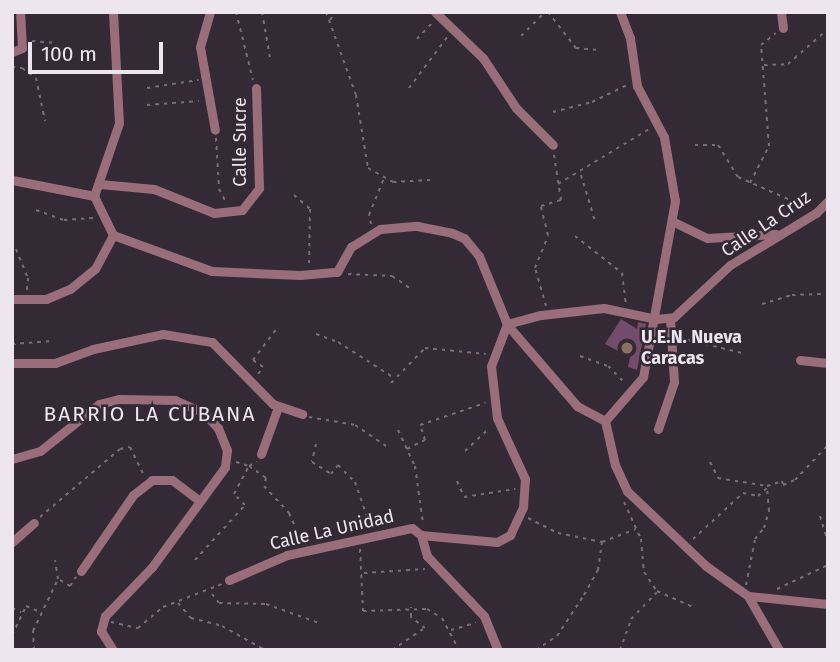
<!DOCTYPE html>
<style>
body{margin:0}
#map{position:relative;width:840px;height:662px;overflow:hidden;background:#342a35;font-family:"Fira Sans",sans-serif}
div>[style]{position:absolute}
[style*='--x']{left:calc(var(--x)*1px);top:calc(var(--y)*1px);width:calc(var(--w)*1px);rotate:calc(var(--a)*1deg)}
.building>*{inset:0;background:#724c6a}
.path>*{height:2px;margin-top:-1px;transform-origin:0;background:repeating-linear-gradient(90deg,#776e78 0 3.5px,transparent 0 8.5px)}
.street>*{height:9px;margin:-4.5px;padding:0 4.5px;transform-origin:4.5px;border-radius:4.5px;background:#996d79}
.dots>*{width:19px;height:19px;translate:-50% -50%;box-sizing:border-box;border:4px solid #342a35;border-radius:50%}
span{translate:-50% -50%;white-space:nowrap;text-align:center;line-height:1.15;-webkit-text-stroke:5px #342a35;paint-order:stroke}
.street-label{font-size:18px;color:#ede6ee}
.poi-label{font-size:18px;color:#ede6ee;font-weight:700}
.left{translate:0 -50%;text-align:left}
.quarter-label{font-size:21px;color:#ede6ee;letter-spacing:2px}
.frame{position:absolute;inset:0;border:14px solid #ede6ee;pointer-events:none}
.scale{position:absolute;left:28px;top:42px;width:135px;height:32px;box-sizing:border-box;border:4px solid #ede6ee;border-top:0;padding-left:9px;font-size:21px;line-height:24px;white-space:nowrap;color:#ede6ee;-webkit-text-stroke:5px #342a35;paint-order:stroke}
</style>
<div id="map">
<div class="building">
<div style="clip-path:polygon(621px 319px,637px 329px,638px 322px,646px 324px,637px 370px,628px 367px,630px 357px,605px 344px)"></div>
</div>
<div class="path">
<div style="--x:236;--y:12;--w:70;--a:76"></div>
<div style="--x:262;--y:12;--w:47;--a:80.1"></div>
<div style="--x:326;--y:12;--w:88;--a:70.1"></div>
<div style="--x:356;--y:95;--w:74;--a:80.7"></div>
<div style="--x:368;--y:168;--w:29;--a:29"></div>
<div style="--x:393;--y:182;--w:37;--a:-3"></div>
<div style="--x:548;--y:12;--w:46;--a:52.1"></div>
<div style="--x:576;--y:48;--w:25;--a:5"></div>
<div style="--x:330;--y:20;--w:9;--a:-58"></div>
<div style="--x:521;--y:36;--w:34;--a:-45"></div>
<div style="--x:417;--y:39;--w:23;--a:-47"></div>
<div style="--x:32;--y:41;--w:24;--a:5"></div>
<div style="--x:764;--y:65;--w:24;--a:-2"></div>
<div style="--x:788;--y:64;--w:53;--a:-41.2"></div>
<div style="--x:12;--y:67;--w:10;--a:6"></div>
<div style="--x:22;--y:68;--w:17;--a:36"></div>
<div style="--x:36;--y:78;--w:44;--a:78.2"></div>
<div style="--x:147;--y:88;--w:52;--a:-8.9"></div>
<div style="--x:409;--y:88;--w:65;--a:-53.1"></div>
<div style="--x:147;--y:105;--w:52;--a:-4.4"></div>
<div style="--x:553;--y:112;--w:40;--a:-14.4"></div>
<div style="--x:592;--y:102;--w:41;--a:-25.9"></div>
<div style="--x:216;--y:138;--w:51;--a:86.6"></div>
<div style="--x:219;--y:189;--w:17;--a:62"></div>
<div style="--x:695;--y:145;--w:23;--a:0"></div>
<div style="--x:718;--y:145;--w:38;--a:58"></div>
<div style="--x:738;--y:177;--w:74;--a:23.8"></div>
<div style="--x:581;--y:175;--w:48;--a:73.1"></div>
<div style="--x:750;--y:183;--w:42;--a:-62.8"></div>
<div style="--x:769;--y:146;--w:101;--a:-94.5"></div>
<div style="--x:761;--y:45;--w:19;--a:-39"></div>
<div style="--x:558;--y:184;--w:106;--a:-31.1"></div>
<div style="--x:294;--y:195;--w:21;--a:41"></div>
<div style="--x:310;--y:209;--w:57;--a:91"></div>
<div style="--x:36;--y:210;--w:30;--a:20"></div>
<div style="--x:64;--y:220;--w:29;--a:-4"></div>
<div style="--x:371;--y:224;--w:9;--a:-103"></div>
<div style="--x:369;--y:215;--w:38;--a:-68"></div>
<div style="--x:575;--y:236;--w:60;--a:38.2"></div>
<div style="--x:622;--y:273;--w:31;--a:83"></div>
<div style="--x:16;--y:249;--w:31;--a:68"></div>
<div style="--x:28;--y:278;--w:12;--a:95"></div>
<div style="--x:348;--y:274;--w:44;--a:2.6"></div>
<div style="--x:392;--y:276;--w:22;--a:34"></div>
<div style="--x:762;--y:304;--w:31;--a:-17"></div>
<div style="--x:792;--y:295;--w:36;--a:-2"></div>
<div style="--x:546;--y:306;--w:40;--a:-106"></div>
<div style="--x:535;--y:268;--w:35;--a:-68"></div>
<div style="--x:548;--y:235;--w:30;--a:-104"></div>
<div style="--x:541;--y:206;--w:21;--a:-17"></div>
<div style="--x:561;--y:200;--w:46;--a:-98.8"></div>
<div style="--x:316;--y:334;--w:23;--a:20"></div>
<div style="--x:338;--y:342;--w:67;--a:32.7"></div>
<div style="--x:680;--y:338;--w:64;--a:13.6"></div>
<div style="--x:12;--y:344;--w:41;--a:-4.2"></div>
<div style="--x:580;--y:356;--w:30;--a:20"></div>
<div style="--x:608;--y:366;--w:24;--a:45"></div>
<div style="--x:258;--y:374;--w:9;--a:-54"></div>
<div style="--x:263;--y:367;--w:12;--a:-145"></div>
<div style="--x:253;--y:360;--w:40;--a:-53"></div>
<div style="--x:391;--y:383;--w:49;--a:-45.8"></div>
<div style="--x:425;--y:348;--w:61;--a:5.6"></div>
<div style="--x:309;--y:417;--w:47;--a:9.9"></div>
<div style="--x:355;--y:425;--w:40;--a:34"></div>
<div style="--x:398;--y:430;--w:40;--a:65"></div>
<div style="--x:415;--y:466;--w:59;--a:82.1"></div>
<div style="--x:316;--y:444;--w:18;--a:103"></div>
<div style="--x:312;--y:462;--w:22;--a:32"></div>
<div style="--x:331;--y:474;--w:11;--a:-52"></div>
<div style="--x:338;--y:465;--w:24;--a:45"></div>
<div style="--x:355;--y:482;--w:49;--a:70.8"></div>
<div style="--x:407;--y:449;--w:20;--a:-27"></div>
<div style="--x:425;--y:440;--w:16;--a:-108"></div>
<div style="--x:420;--y:425;--w:69;--a:-18.7"></div>
<div style="--x:465;--y:451;--w:34;--a:-43"></div>
<div style="--x:236;--y:462;--w:14;--a:17"></div>
<div style="--x:249;--y:466;--w:9;--a:-27"></div>
<div style="--x:710;--y:462;--w:18;--a:63"></div>
<div style="--x:718;--y:478;--w:50;--a:9.3"></div>
<div style="--x:767;--y:486;--w:16;--a:-18"></div>
<div style="--x:782;--y:481;--w:4;--a:76"></div>
<div style="--x:783;--y:485;--w:13;--a:-23"></div>
<div style="--x:795;--y:480;--w:48;--a:-46.7"></div>
<div style="--x:457;--y:481;--w:17;--a:66"></div>
<div style="--x:464;--y:497;--w:52;--a:-8.9"></div>
<div style="--x:624;--y:502;--w:41;--a:65.3"></div>
<div style="--x:641;--y:539;--w:33;--a:85"></div>
<div style="--x:644;--y:572;--w:23;--a:56"></div>
<div style="--x:657;--y:591;--w:39;--a:24"></div>
<div style="--x:820;--y:516;--w:27;--a:73"></div>
<div style="--x:40;--y:517;--w:105;--a:-40.4"></div>
<div style="--x:120;--y:449;--w:10;--a:-11"></div>
<div style="--x:130;--y:447;--w:32;--a:64"></div>
<div style="--x:528;--y:518;--w:34;--a:27"></div>
<div style="--x:558;--y:533;--w:45;--a:11.6"></div>
<div style="--x:602;--y:542;--w:36;--a:-21"></div>
<div style="--x:693;--y:539;--w:68;--a:-42.6"></div>
<div style="--x:743;--y:493;--w:15;--a:11"></div>
<div style="--x:758;--y:496;--w:12;--a:-42"></div>
<div style="--x:360;--y:549;--w:62;--a:87.2"></div>
<div style="--x:363;--y:611;--w:64;--a:-1.8"></div>
<div style="--x:427;--y:609;--w:17;--a:31"></div>
<div style="--x:442;--y:618;--w:30;--a:62"></div>
<div style="--x:195;--y:560;--w:74;--a:-47.7"></div>
<div style="--x:245;--y:505;--w:16;--a:-135"></div>
<div style="--x:234;--y:494;--w:32;--a:-62"></div>
<div style="--x:249;--y:466;--w:21;--a:35"></div>
<div style="--x:266;--y:478;--w:8;--a:104"></div>
<div style="--x:264;--y:486;--w:37;--a:47"></div>
<div style="--x:289;--y:513;--w:32;--a:66"></div>
<div style="--x:364;--y:573;--w:61;--a:-3.8"></div>
<div style="--x:60;--y:580;--w:12;--a:31"></div>
<div style="--x:70;--y:586;--w:11;--a:-56"></div>
<div style="--x:746;--y:585;--w:47;--a:-78.9"></div>
<div style="--x:755;--y:539;--w:14;--a:-51"></div>
<div style="--x:764;--y:528;--w:18;--a:-74"></div>
<div style="--x:769;--y:511;--w:24;--a:-95"></div>
<div style="--x:777;--y:589;--w:56;--a:-25.2"></div>
<div style="--x:212;--y:594;--w:11;--a:52"></div>
<div style="--x:219;--y:603;--w:47;--a:1.2"></div>
<div style="--x:266;--y:604;--w:56;--a:19.7"></div>
<div style="--x:178;--y:603;--w:20;--a:49"></div>
<div style="--x:191;--y:618;--w:32;--a:14"></div>
<div style="--x:222;--y:626;--w:49;--a:29.2"></div>
<div style="--x:12;--y:608;--w:10;--a:24"></div>
<div style="--x:111;--y:622;--w:28;--a:13"></div>
<div style="--x:138;--y:628;--w:33;--a:-40"></div>
<div style="--x:163;--y:607;--w:63;--a:-21.3"></div>
<div style="--x:451;--y:630;--w:26;--a:-16"></div>
<div style="--x:12;--y:635;--w:32;--a:-64"></div>
<div style="--x:26;--y:606;--w:15;--a:23"></div>
<div style="--x:34;--y:650;--w:19;--a:-93"></div>
<div style="--x:33;--y:631;--w:58;--a:-64.3"></div>
<div style="--x:58;--y:579;--w:19;--a:-99"></div>
<div style="--x:392;--y:650;--w:40;--a:-34"></div>
<div style="--x:425;--y:628;--w:18;--a:-142"></div>
<div style="--x:411;--y:617;--w:10;--a:-90"></div>
<div style="--x:536;--y:650;--w:25;--a:-34"></div>
<div style="--x:557;--y:636;--w:49;--a:-56.6"></div>
<div style="--x:584;--y:595;--w:29;--a:-61"></div>
<div style="--x:598;--y:570;--w:28;--a:-82"></div>
<div style="--x:620;--y:650;--w:33;--a:-70"></div>
<div style="--x:631;--y:619;--w:37;--a:-46"></div>
</div>
<div class="street">
<div style="--x:210;--y:12;--w:36;--a:106"></div>
<div style="--x:200;--y:47;--w:84;--a:79.8"></div>
<div style="--x:435;--y:12;--w:66;--a:43.8"></div>
<div style="--x:483;--y:58;--w:60;--a:56.6"></div>
<div style="--x:516;--y:108;--w:52;--a:45"></div>
<div style="--x:781;--y:12;--w:16;--a:83"></div>
<div style="--x:12;--y:52;--w:11;--a:-22"></div>
<div style="--x:22;--y:48;--w:36;--a:-93"></div>
<div style="--x:12;--y:180;--w:84;--a:11"></div>
<div style="--x:100;--y:184;--w:54;--a:5.3"></div>
<div style="--x:154;--y:189;--w:65;--a:21.8"></div>
<div style="--x:214;--y:213;--w:28;--a:-6"></div>
<div style="--x:242;--y:210;--w:28;--a:-52"></div>
<div style="--x:259;--y:188;--w:100;--a:-91.7"></div>
<div style="--x:94;--y:196;--w:77;--a:-71.1"></div>
<div style="--x:119;--y:123;--w:111;--a:-93.1"></div>
<div style="--x:674;--y:222;--w:37;--a:26"></div>
<div style="--x:707;--y:238;--w:69;--a:-3.3"></div>
<div style="--x:113;--y:235;--w:105;--a:20"></div>
<div style="--x:212;--y:271;--w:88;--a:2.6"></div>
<div style="--x:300;--y:275;--w:37;--a:-5"></div>
<div style="--x:337;--y:272;--w:29;--a:-61"></div>
<div style="--x:351;--y:247;--w:34;--a:-32"></div>
<div style="--x:380;--y:229;--w:37;--a:-5"></div>
<div style="--x:417;--y:226;--w:36;--a:11"></div>
<div style="--x:452;--y:233;--w:13;--a:23"></div>
<div style="--x:464;--y:238;--w:23;--a:50"></div>
<div style="--x:479;--y:256;--w:74;--a:67.6"></div>
<div style="--x:507;--y:324;--w:14;--a:51"></div>
<div style="--x:516;--y:335;--w:94;--a:49.3"></div>
<div style="--x:577;--y:406;--w:32;--a:28"></div>
<div style="--x:12;--y:299;--w:34;--a:0"></div>
<div style="--x:46;--y:299;--w:26;--a:-23"></div>
<div style="--x:70;--y:289;--w:32;--a:-39"></div>
<div style="--x:95;--y:269;--w:38;--a:-62"></div>
<div style="--x:113;--y:235;--w:43;--a:-116"></div>
<div style="--x:507;--y:324;--w:35;--a:-15"></div>
<div style="--x:541;--y:315;--w:63;--a:-6.3"></div>
<div style="--x:604;--y:308;--w:53;--a:11.9"></div>
<div style="--x:656;--y:319;--w:18;--a:-6"></div>
<div style="--x:674;--y:317;--w:76;--a:-42.9"></div>
<div style="--x:730;--y:265;--w:100;--a:-31.2"></div>
<div style="--x:816;--y:213;--w:17;--a:-45"></div>
<div style="--x:800;--y:360;--w:28;--a:6"></div>
<div style="--x:12;--y:363;--w:43;--a:0"></div>
<div style="--x:55;--y:363;--w:40;--a:-20.2"></div>
<div style="--x:93;--y:349;--w:72;--a:-12.1"></div>
<div style="--x:163;--y:334;--w:50;--a:9.3"></div>
<div style="--x:212;--y:342;--w:87;--a:45.5"></div>
<div style="--x:273;--y:404;--w:31;--a:19"></div>
<div style="--x:605;--y:421;--w:58;--a:-49.2"></div>
<div style="--x:643;--y:377;--w:179;--a:-79.7"></div>
<div style="--x:675;--y:201;--w:65;--a:-99.8"></div>
<div style="--x:664;--y:137;--w:58;--a:-117.9"></div>
<div style="--x:637;--y:86;--w:49;--a:-98.3"></div>
<div style="--x:630;--y:38;--w:28;--a:-111"></div>
<div style="--x:605;--y:421;--w:45;--a:77.2"></div>
<div style="--x:615;--y:465;--w:29;--a:65"></div>
<div style="--x:627;--y:491;--w:109;--a:43.5"></div>
<div style="--x:706;--y:566;--w:52;--a:35.5"></div>
<div style="--x:748;--y:596;--w:62;--a:60.1"></div>
<div style="--x:658;--y:429;--w:50;--a:-71.2"></div>
<div style="--x:674;--y:382;--w:64;--a:-93.6"></div>
<div style="--x:261;--y:454;--w:50;--a:-70.1"></div>
<div style="--x:12;--y:459;--w:29;--a:-16"></div>
<div style="--x:40;--y:451;--w:75;--a:-38.5"></div>
<div style="--x:99;--y:404;--w:21;--a:-14"></div>
<div style="--x:119;--y:399;--w:56;--a:1"></div>
<div style="--x:175;--y:400;--w:32;--a:24"></div>
<div style="--x:204;--y:413;--w:21;--a:47"></div>
<div style="--x:218;--y:428;--w:24;--a:68"></div>
<div style="--x:227;--y:450;--w:17;--a:97"></div>
<div style="--x:225;--y:467;--w:124;--a:126.1"></div>
<div style="--x:152;--y:567;--w:68;--a:133.8"></div>
<div style="--x:105;--y:616;--w:16;--a:105"></div>
<div style="--x:101;--y:631;--w:22;--a:58"></div>
<div style="--x:421;--y:535;--w:22;--a:74"></div>
<div style="--x:427;--y:556;--w:83;--a:46.5"></div>
<div style="--x:484;--y:616;--w:37;--a:68"></div>
<div style="--x:12;--y:542;--w:29;--a:-41"></div>
<div style="--x:81;--y:571;--w:92;--a:-55.6"></div>
<div style="--x:133;--y:495;--w:24;--a:-38"></div>
<div style="--x:152;--y:480;--w:20;--a:0"></div>
<div style="--x:172;--y:480;--w:35;--a:37"></div>
<div style="--x:229;--y:580;--w:63;--a:-23.3"></div>
<div style="--x:287;--y:555;--w:128;--a:-12.2"></div>
<div style="--x:412;--y:528;--w:11;--a:38"></div>
<div style="--x:421;--y:535;--w:76;--a:5.3"></div>
<div style="--x:497;--y:542;--w:15;--a:-28"></div>
<div style="--x:510;--y:535;--w:31;--a:-65"></div>
<div style="--x:523;--y:507;--w:28;--a:-86"></div>
<div style="--x:525;--y:479;--w:67;--a:-114.7"></div>
<div style="--x:497;--y:418;--w:52;--a:-96.6"></div>
<div style="--x:491;--y:366;--w:45;--a:-69.1"></div>
<div style="--x:748;--y:596;--w:80;--a:5.7"></div>
</div>
<div class="dots">
<div style="left:627px;top:348px;background:#8d6e63"></div>
</div>
<div class="street-label">
<span style="left:240px;top:142px;rotate:-90deg">Calle Sucre</span>
<span style="left:766px;top:224px;rotate:-34deg">Calle La Cruz</span>
<span style="left:332px;top:530px;rotate:-13deg">Calle La Unidad</span>
</div>
<div class="poi-label">
<span class="left" style="left:641px;top:348px">U.E.N. Nueva<br>Caracas</span>
</div>
<div class="quarter-label">
<span style="left:150px;top:414px">BARRIO LA CUBANA</span>
</div>
<div class="frame"></div>
<div class="scale">100 m</div>
</div>
